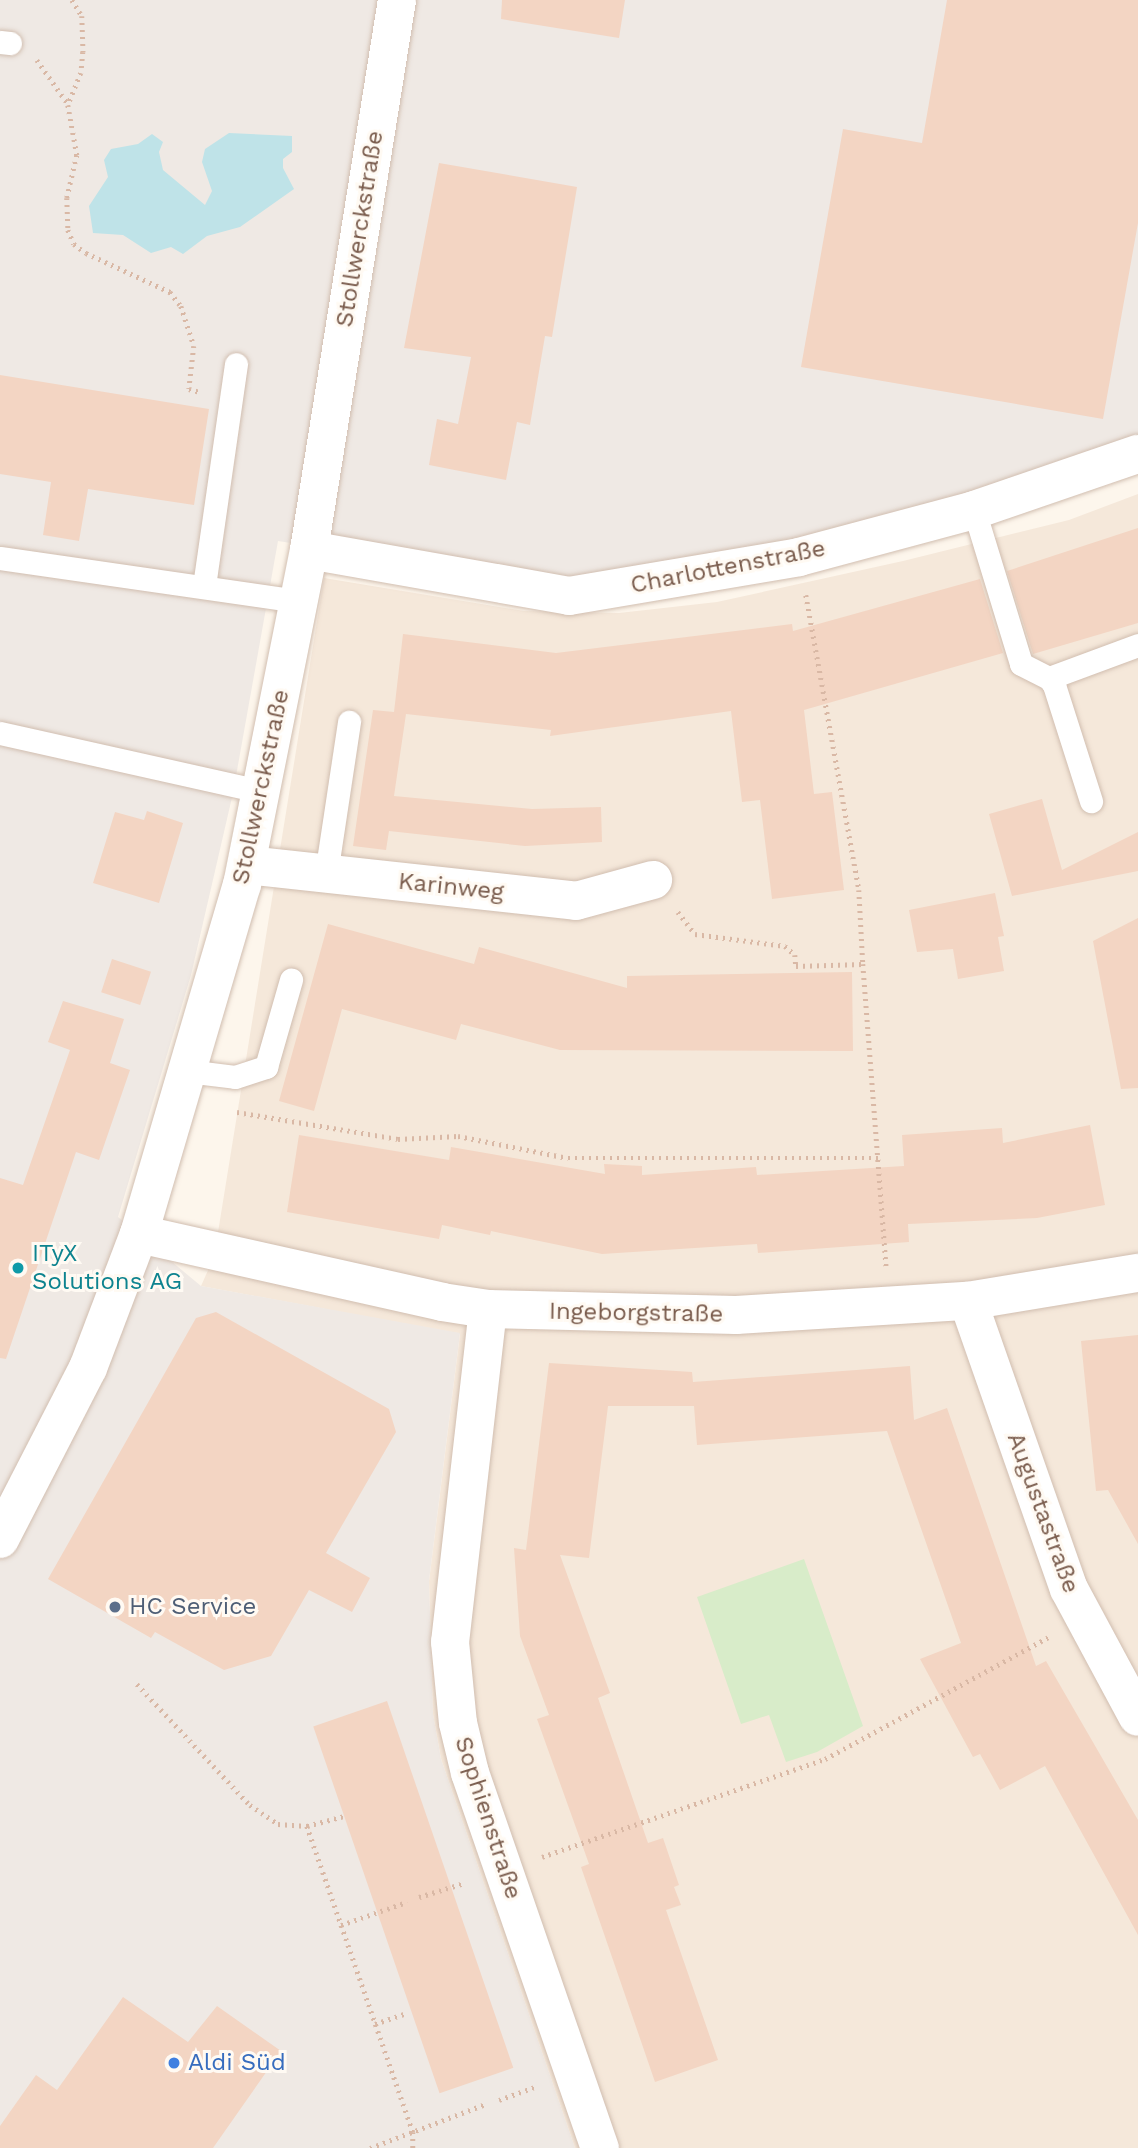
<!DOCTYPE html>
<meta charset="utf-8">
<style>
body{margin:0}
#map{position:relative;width:1138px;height:2148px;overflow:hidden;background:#fdf6ec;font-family:"Work Sans",sans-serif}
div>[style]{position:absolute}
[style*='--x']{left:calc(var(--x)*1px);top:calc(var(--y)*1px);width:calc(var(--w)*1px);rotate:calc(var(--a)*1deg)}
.residential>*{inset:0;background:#f5e8da}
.industrial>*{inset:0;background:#efe9e4}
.green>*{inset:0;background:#d8ecc9}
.water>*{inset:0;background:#bfe3e8}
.building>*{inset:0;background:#f3d5c3;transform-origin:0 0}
.path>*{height:4.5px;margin-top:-2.25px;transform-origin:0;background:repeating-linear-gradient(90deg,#d9b8a5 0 2px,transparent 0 7px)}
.roads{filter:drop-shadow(0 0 2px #d1beb0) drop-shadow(0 0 2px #d1beb0)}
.lane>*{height:23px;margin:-11.5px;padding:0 11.5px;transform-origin:11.5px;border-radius:11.5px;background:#fff}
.street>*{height:38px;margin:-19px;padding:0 19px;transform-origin:19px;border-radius:19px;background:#fff}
.dots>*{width:19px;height:19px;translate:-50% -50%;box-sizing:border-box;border:4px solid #fffaf3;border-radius:50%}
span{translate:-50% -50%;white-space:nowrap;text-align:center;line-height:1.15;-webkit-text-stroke:6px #fffaf3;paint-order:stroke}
.street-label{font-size:24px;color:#7a5c4d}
.culture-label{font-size:24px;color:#0d838f}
.left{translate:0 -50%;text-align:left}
.service-label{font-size:24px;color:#4e5e75}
.shop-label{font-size:24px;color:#366cbe}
</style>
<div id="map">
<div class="residential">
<div style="clip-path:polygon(1138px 494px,1138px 2148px,575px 2148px,441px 1759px,433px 1714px,429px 1581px,460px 1334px,201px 1286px,214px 1257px,324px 578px,524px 611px,619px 613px,717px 602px,903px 561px,1069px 520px)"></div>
</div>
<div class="industrial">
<div style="clip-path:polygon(0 0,1138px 0,1138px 443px,898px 522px,573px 587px,278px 541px,233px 793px,191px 975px,118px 1217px,201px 1286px,460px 1333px,429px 1581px,433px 1714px,441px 1759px,575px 2148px,0 2148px)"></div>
</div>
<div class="green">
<div style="clip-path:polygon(804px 1559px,863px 1726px,817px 1752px,786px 1762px,769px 1715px,741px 1724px,697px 1597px)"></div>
</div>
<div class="water">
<div style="clip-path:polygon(229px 133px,292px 136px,292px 152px,283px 159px,283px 168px,294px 189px,240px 227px,207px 236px,183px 254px,171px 247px,151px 253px,123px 235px,93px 233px,89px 206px,108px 177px,104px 160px,111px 149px,138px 144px,152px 134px,163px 142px,159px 152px,163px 170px,205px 205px,212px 191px,202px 162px,205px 149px)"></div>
</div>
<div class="building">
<div style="clip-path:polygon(502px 0,625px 0,619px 38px,501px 19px)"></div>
<div style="clip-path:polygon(947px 0,1138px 0,1138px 223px,1103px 419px,801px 367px,843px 129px,922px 143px)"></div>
<div style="clip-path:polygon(439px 163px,577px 187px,552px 337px,545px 336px,530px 425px,517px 422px,506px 480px,429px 465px,437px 419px,458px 424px,471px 357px,404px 348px)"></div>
<div style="clip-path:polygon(0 375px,209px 409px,194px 505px,88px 489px,79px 541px,43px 535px,51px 482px,0 474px)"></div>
<div style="clip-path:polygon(1138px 528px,1138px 623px,1033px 654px,1007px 571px)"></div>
<div style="clip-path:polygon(980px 579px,1003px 653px,804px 710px,814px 794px,832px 792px,844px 890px,772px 899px,760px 800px,742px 802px,731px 711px,550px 736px,551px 730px,406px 714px,394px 796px,532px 809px,601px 807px,602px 842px,525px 846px,389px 831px,386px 850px,353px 846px,373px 710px,394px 712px,403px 634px,556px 653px,792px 624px,793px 631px)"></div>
<div style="clip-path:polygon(1042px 799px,1062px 870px,1138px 832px,1138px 871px,1012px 896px,989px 814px)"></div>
<div style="clip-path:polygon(147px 811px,183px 823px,159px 903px,93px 883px,115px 812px,144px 820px)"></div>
<div style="clip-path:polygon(995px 893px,1004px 936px,998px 937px,1004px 971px,958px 979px,953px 949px,917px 952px,909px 910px)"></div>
<div style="clip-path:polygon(1138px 918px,1138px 1088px,1121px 1089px,1093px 941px)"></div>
<div style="clip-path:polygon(328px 924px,474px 964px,479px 947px,627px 988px,627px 976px,852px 972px,853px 1051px,560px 1050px,461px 1024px,456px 1040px,342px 1009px,314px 1111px,279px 1101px)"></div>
<div style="left:112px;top:959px;width:41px;height:35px;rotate:18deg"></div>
<div style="clip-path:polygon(63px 1001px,124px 1019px,110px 1063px,130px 1070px,99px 1160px,76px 1152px,6px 1359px,0 1358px,0 1178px,23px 1185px,70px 1050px,48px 1042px)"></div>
<div style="clip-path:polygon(1090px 1125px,1105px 1205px,1037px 1218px,908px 1224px,909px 1242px,758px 1253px,757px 1244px,602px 1254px,491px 1231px,490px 1235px,442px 1225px,439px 1239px,287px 1212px,299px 1135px,449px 1160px,451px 1147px,605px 1174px,604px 1164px,642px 1166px,642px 1175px,756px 1167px,757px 1175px,904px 1166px,902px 1135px,1002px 1128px,1003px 1143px)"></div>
<div style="clip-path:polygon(216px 1312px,389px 1409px,396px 1432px,326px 1553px,370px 1578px,352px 1612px,309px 1590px,271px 1656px,224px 1670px,155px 1632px,151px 1638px,48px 1579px,196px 1318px)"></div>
<div style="clip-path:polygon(1138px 1335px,1138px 1544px,1108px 1490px,1096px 1491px,1081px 1341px)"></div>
<div style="clip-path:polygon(549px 1363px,692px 1372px,693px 1382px,910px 1366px,914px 1420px,947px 1408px,1036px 1666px,1046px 1661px,1138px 1820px,1138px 1935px,1045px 1766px,1000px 1790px,980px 1754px,973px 1757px,920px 1659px,961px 1643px,887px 1431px,697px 1445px,694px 1406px,608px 1406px,589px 1558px,560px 1555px,610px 1693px,598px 1698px,648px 1843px,663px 1838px,679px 1885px,674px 1887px,681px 1905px,666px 1910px,718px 2060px,655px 2082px,581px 1867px,589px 1864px,537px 1719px,549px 1715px,520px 1636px,514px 1548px,526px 1550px)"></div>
<div style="left:387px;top:1701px;width:388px;height:78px;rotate:71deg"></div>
<div style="clip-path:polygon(123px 1997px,188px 2042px,217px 2006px,281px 2051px,213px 2148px,0 2148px,0 2126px,36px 2075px,57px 2090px)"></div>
</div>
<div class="path">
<div style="--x:72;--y:0;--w:19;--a:58"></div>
<div style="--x:82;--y:16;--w:36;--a:88"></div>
<div style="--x:83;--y:52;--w:21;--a:95"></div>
<div style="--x:81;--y:73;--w:35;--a:112"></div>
<div style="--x:68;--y:105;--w:51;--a:79.8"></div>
<div style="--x:77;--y:155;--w:44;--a:103.1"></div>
<div style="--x:67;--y:198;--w:32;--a:88"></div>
<div style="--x:68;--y:230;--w:15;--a:67"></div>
<div style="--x:74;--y:244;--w:15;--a:37"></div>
<div style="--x:86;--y:253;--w:93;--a:24.9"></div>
<div style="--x:170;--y:292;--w:18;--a:52"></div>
<div style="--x:181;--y:306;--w:42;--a:72"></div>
<div style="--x:194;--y:346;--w:43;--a:96.6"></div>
<div style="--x:189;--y:389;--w:11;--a:15"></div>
<div style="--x:37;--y:60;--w:54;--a:54.8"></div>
<div style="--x:806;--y:595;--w:300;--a:79.8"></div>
<div style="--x:859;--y:890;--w:74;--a:86.9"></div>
<div style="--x:678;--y:912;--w:28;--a:52"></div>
<div style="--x:695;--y:934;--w:91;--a:7.6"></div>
<div style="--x:785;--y:946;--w:13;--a:42"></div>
<div style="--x:795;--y:955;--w:11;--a:85"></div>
<div style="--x:796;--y:966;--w:67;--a:-1.7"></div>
<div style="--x:863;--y:964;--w:303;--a:85.6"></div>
<div style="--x:237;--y:1112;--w:163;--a:9.5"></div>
<div style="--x:398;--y:1139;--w:60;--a:-2.9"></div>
<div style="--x:458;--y:1136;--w:112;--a:11.3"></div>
<div style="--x:568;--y:1158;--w:310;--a:0"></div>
<div style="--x:137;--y:1684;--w:166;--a:47"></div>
<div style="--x:250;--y:1805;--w:34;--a:34"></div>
<div style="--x:278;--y:1824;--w:29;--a:4"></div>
<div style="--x:307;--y:1826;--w:38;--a:-15"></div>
<div style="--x:307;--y:1826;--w:324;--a:70.9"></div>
<div style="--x:413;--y:2132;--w:16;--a:90"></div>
<div style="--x:542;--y:1857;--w:299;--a:-19.1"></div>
<div style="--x:825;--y:1759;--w:255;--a:-28.6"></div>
<div style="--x:419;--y:1897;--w:47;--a:-17.3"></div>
<div style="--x:341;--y:1925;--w:70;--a:-19.2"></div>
<div style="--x:375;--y:2024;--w:34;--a:-19"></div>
<div style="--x:499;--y:2100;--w:38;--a:-20"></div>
<div style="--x:370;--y:2148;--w:124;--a:-20.8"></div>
</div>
<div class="roads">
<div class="lane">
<div style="--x:0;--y:42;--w:10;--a:6"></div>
<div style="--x:974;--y:510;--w:161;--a:73"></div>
<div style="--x:1021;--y:664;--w:31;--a:27"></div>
<div style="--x:1049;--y:678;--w:9;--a:54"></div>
<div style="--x:1054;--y:685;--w:122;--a:72.3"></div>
<div style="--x:0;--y:558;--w:302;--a:8.2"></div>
<div style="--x:204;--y:586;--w:224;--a:-81.8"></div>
<div style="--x:1049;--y:678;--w:95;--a:-20.3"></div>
<div style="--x:0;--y:733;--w:266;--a:12.6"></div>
<div style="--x:326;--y:874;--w:154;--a:-81.4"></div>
<div style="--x:187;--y:1071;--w:48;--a:7.1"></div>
<div style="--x:235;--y:1077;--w:33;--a:-18"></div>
<div style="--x:266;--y:1067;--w:91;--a:-74"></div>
</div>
<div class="street">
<div style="--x:309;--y:550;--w:264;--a:10"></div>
<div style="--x:569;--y:596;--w:233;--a:-9.6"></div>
<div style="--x:799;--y:557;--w:181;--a:-15"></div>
<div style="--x:974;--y:510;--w:173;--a:-18.9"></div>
<div style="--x:247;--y:865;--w:331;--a:6.2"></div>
<div style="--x:576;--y:901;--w:80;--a:-15.3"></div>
<div style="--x:139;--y:1234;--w:311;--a:12.6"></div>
<div style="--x:442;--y:1302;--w:47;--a:8.7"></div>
<div style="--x:488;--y:1309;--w:248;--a:1.4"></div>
<div style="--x:736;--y:1315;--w:232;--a:-3.5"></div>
<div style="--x:968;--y:1301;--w:172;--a:-9.4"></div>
<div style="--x:968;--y:1301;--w:305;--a:70.7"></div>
<div style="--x:1069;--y:1589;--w:145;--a:61.7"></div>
<div style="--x:488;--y:1309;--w:335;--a:96.5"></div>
<div style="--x:450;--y:1642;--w:81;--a:84.4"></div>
<div style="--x:458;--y:1723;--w:51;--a:76.5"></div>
<div style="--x:470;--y:1773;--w:397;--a:70.9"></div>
<div style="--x:0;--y:1539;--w:192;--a:-62.8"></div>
<div style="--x:88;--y:1368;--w:143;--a:-69.2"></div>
<div style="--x:139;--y:1234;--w:364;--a:-73.6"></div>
<div style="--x:242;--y:885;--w:342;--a:-78.7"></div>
<div style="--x:309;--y:550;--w:557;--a:-80.91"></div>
</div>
</div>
<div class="dots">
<div style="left:18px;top:1268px;background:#0f9aa8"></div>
<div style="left:115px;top:1607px;background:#5c6f8a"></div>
<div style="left:174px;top:2063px;background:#3f7fe0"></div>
</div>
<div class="street-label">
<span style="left:360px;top:229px;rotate:-81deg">Stollwerckstraße</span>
<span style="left:728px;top:567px;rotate:-11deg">Charlottenstraße</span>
<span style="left:261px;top:787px;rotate:-78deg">Stollwerckstraße</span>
<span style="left:451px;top:887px;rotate:6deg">Karinweg</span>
<span style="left:636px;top:1313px;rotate:1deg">Ingeborgstraße</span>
<span style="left:1043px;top:1513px;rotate:70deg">Augustastraße</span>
<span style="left:488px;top:1818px;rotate:72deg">Sophienstraße</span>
</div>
<div class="culture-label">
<span class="left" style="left:32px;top:1268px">ITyX<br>Solutions AG</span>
</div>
<div class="service-label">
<span class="left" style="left:129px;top:1607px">HC Service</span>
</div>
<div class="shop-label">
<span class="left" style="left:188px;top:2063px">Aldi Süd</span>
</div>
</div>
